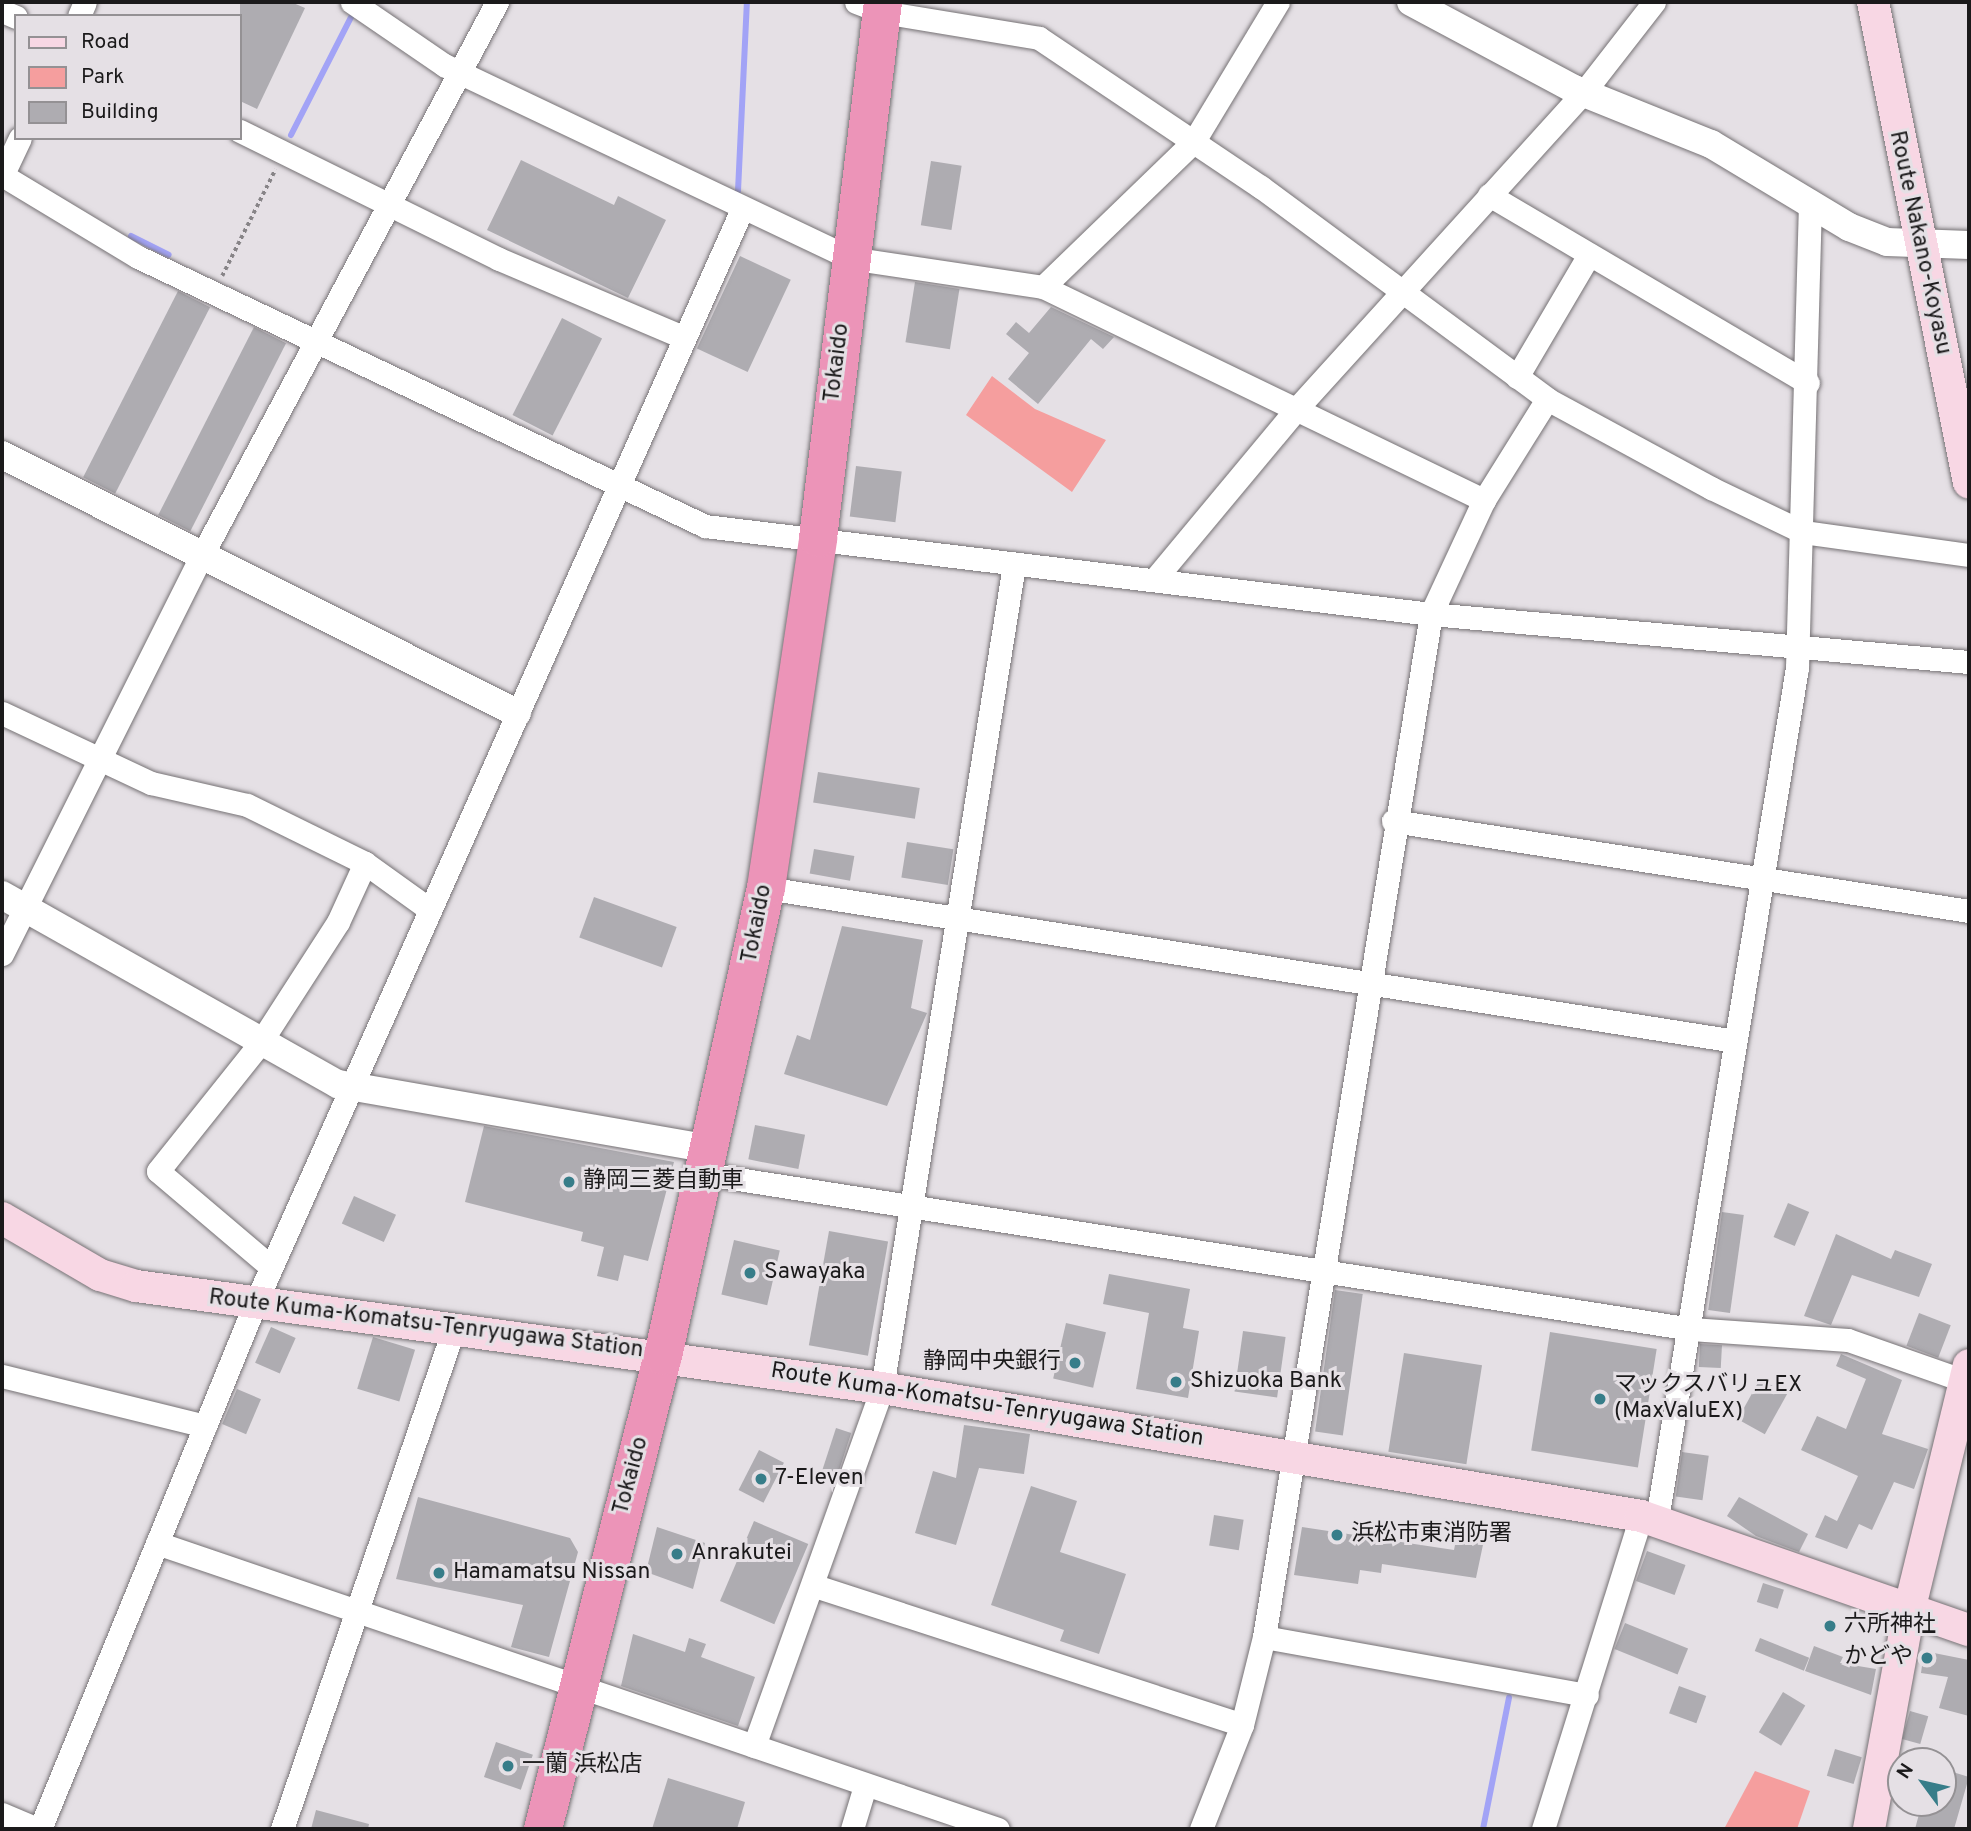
<!DOCTYPE html>
<meta charset="utf-8">
<style>
body{margin:0}
#map{position:relative;width:1971px;height:1831px;overflow:hidden;background:#e5e0e5;font-family:Overpass,"Noto Sans JP",sans-serif}
div>[style]{position:absolute}
[style*='--x']{left:calc(var(--x)*1px);top:calc(var(--y)*1px);width:calc(var(--w)*1px);rotate:calc(var(--a)*1deg)}
.green>*{inset:0;background:#f59e9e}
.stream>*{height:6px;margin:-3px;padding:0 3px;transform-origin:3px;border-radius:3px;background:#a2a3f6}
.building>*{inset:0;background:#aeacb1;transform-origin:0 0}
.path>*{height:3.5px;margin-top:-1.75px;transform-origin:0;background:repeating-linear-gradient(90deg,#878487 0 3.5px,transparent 0 7px)}
.roads{filter:drop-shadow(0 0 2px #767275) drop-shadow(0 0 2px #767275)}
.minor>*{height:23px;margin:-11.5px;padding:0 11.5px;transform-origin:11.5px;border-radius:11.5px;background:#fff}
.tertiary>*{height:28px;margin:-14px;padding:0 14px;transform-origin:14px;border-radius:14px;background:#fff}
.secondary>*{height:32px;margin:-16px;padding:0 16px;transform-origin:16px;border-radius:16px;background:#f8d7e4}
.trunk>*{height:38px;margin:-19px;padding:0 19px;transform-origin:19px;border-radius:19px;background:#ec94b8}
.dots>*{width:19px;height:19px;translate:-50% -50%;box-sizing:border-box;border:4px solid #e5e0e5;border-radius:50%}
span{translate:-50% -50%;white-space:nowrap;text-align:center;line-height:1.15;-webkit-text-stroke:6px #e5e0e5;paint-order:stroke}
.street-label{font-size:23px;color:#1b1a1b}
.poi-label{font-size:23px;color:#1b1a1b}
.left{translate:0 -50%;text-align:left}
.right{translate:-100% -50%;text-align:right}
.frame{position:absolute;inset:0;border:4px solid #1b1a1b;pointer-events:none}
.legend{position:absolute;left:14px;top:14px;width:228px;height:126px;box-sizing:border-box;background:#e5e0e5;border:2px solid #949194;margin:0;padding:9px 12px;list-style:none;font-size:21px;color:#1b1a1b}
.legend li{display:flex;align-items:center;gap:14px;height:35px}
.legend b{width:35px;border:2px solid #949194}
.north{position:absolute;left:1887px;top:1747px;width:70px;height:70px;box-sizing:border-box;background:#e5e0e5;border:2px solid #949194;border-radius:50%;rotate:303deg;font-size:19px;font-weight:700;line-height:28px;text-align:center;color:#1b1a1b}
.north::after{content:'';display:block;margin:auto;width:24px;height:32px;background:#377d89;clip-path:polygon(50% 0,100% 100%,50% 72%,0 100%)}
</style>
<div id="map">
<div class="green">
<div style="clip-path:polygon(992px 376px,1035px 409px,1106px 440px,1072px 492px,966px 415px)"></div>
<div style="clip-path:polygon(1755px 1771px,1810px 1791px,1797px 1829px,1724px 1829px)"></div>
</div>
<div class="stream">
<div style="--x:291;--y:135;--w:132;--a:-63"></div>
<div style="--x:738;--y:191;--w:189;--a:-87.3"></div>
<div style="--x:131;--y:236;--w:42;--a:26.6"></div>
<div style="--x:1483;--y:1829;--w:134;--a:-78.8"></div>
</div>
<div class="building">
<div style="clip-path:polygon(240px 2px,291px 2px,305px 8px,257px 109px,240px 101px)"></div>
<div style="clip-path:polygon(521px 160px,614px 205px,618px 196px,666px 220px,628px 298px,487px 230px)"></div>
<div style="left:931px;top:161px;width:31px;height:65px;rotate:9deg"></div>
<div style="left:740px;top:256px;width:56px;height:102px;rotate:25deg"></div>
<div style="left:915px;top:282px;width:45px;height:61px;rotate:9deg"></div>
<div style="left:178px;top:291px;width:36px;height:209px;rotate:27deg"></div>
<div style="clip-path:polygon(1051px 307px,1114px 337px,1103px 349px,1091px 339px,1038px 404px,1008px 379px,1029px 353px,1006px 334px,1016px 322px,1029px 333px)"></div>
<div style="left:562px;top:318px;width:45px;height:109px;rotate:27deg"></div>
<div style="left:254px;top:327px;width:36px;height:211px;rotate:27deg"></div>
<div style="left:856px;top:466px;width:46px;height:51px;rotate:7deg"></div>
<div style="left:818px;top:772px;width:103px;height:31px;rotate:9deg"></div>
<div style="left:907px;top:842px;width:47px;height:36px;rotate:9deg"></div>
<div style="left:814px;top:849px;width:41px;height:25px;rotate:10deg"></div>
<div style="left:594px;top:897px;width:88px;height:43px;rotate:20deg"></div>
<div style="clip-path:polygon(842px 926px,923px 940px,911px 1008px,927px 1013px,887px 1106px,784px 1074px,797px 1035px,810px 1040px)"></div>
<div style="left:755px;top:1125px;width:51px;height:35px;rotate:11deg"></div>
<div style="clip-path:polygon(484px 1126px,674px 1162px,648px 1261px,624px 1255px,618px 1281px,597px 1276px,604px 1247px,581px 1241px,583px 1232px,465px 1202px)"></div>
<div style="left:354px;top:1196px;width:46px;height:30px;rotate:24deg"></div>
<div style="left:1788px;top:1203px;width:23px;height:37px;rotate:23deg"></div>
<div style="left:1722px;top:1212px;width:22px;height:99px;rotate:8deg"></div>
<div style="left:829px;top:1231px;width:60px;height:116px;rotate:10deg"></div>
<div style="clip-path:polygon(1836px 1234px,1891px 1259px,1895px 1250px,1932px 1264px,1919px 1297px,1852px 1275px,1831px 1325px,1804px 1316px)"></div>
<div style="left:734px;top:1240px;width:47px;height:56px;rotate:13deg"></div>
<div style="clip-path:polygon(1109px 1274px,1190px 1289px,1183px 1328px,1199px 1331px,1188px 1398px,1136px 1389px,1149px 1313px,1103px 1304px)"></div>
<div style="left:1335px;top:1290px;width:28px;height:143px;rotate:8deg"></div>
<div style="left:1919px;top:1313px;width:34px;height:35px;rotate:21deg"></div>
<div style="left:1066px;top:1323px;width:41px;height:57px;rotate:13deg"></div>
<div style="left:271px;top:1327px;width:27px;height:39px;rotate:24deg"></div>
<div style="left:1243px;top:1331px;width:43px;height:61px;rotate:8deg"></div>
<div style="left:1550px;top:1332px;width:108px;height:120px;rotate:9deg"></div>
<div style="left:373px;top:1337px;width:44px;height:54px;rotate:17deg"></div>
<div style="left:1700px;top:1344px;width:22px;height:23px;rotate:3deg"></div>
<div style="left:1404px;top:1353px;width:79px;height:100px;rotate:9deg"></div>
<div style="clip-path:polygon(1841px 1354px,1902px 1380px,1882px 1434px,1928px 1449px,1914px 1489px,1894px 1482px,1872px 1530px,1859px 1524px,1847px 1549px,1815px 1537px,1825px 1515px,1837px 1521px,1858px 1476px,1801px 1450px,1817px 1416px,1846px 1429px,1866px 1379px,1836px 1366px)"></div>
<div style="left:1760px;top:1379px;width:31px;height:46px;rotate:29deg"></div>
<div style="left:237px;top:1389px;width:26px;height:38px;rotate:23deg"></div>
<div style="clip-path:polygon(964px 1425px,1030px 1434px,1024px 1474px,979px 1468px,956px 1545px,915px 1533px,933px 1471px,956px 1478px)"></div>
<div style="left:836px;top:1428px;width:16px;height:51px;rotate:18deg"></div>
<div style="left:759px;top:1450px;width:28px;height:45px;rotate:27deg"></div>
<div style="left:1682px;top:1452px;width:27px;height:45px;rotate:8deg"></div>
<div style="clip-path:polygon(1031px 1486px,1077px 1501px,1060px 1552px,1126px 1574px,1099px 1654px,1060px 1641px,1064px 1630px,991px 1605px)"></div>
<div style="clip-path:polygon(418px 1497px,570px 1538px,578px 1552px,549px 1657px,511px 1647px,523px 1605px,396px 1579px)"></div>
<div style="clip-path:polygon(1739px 1497px,1808px 1534px,1799px 1552px,1756px 1536px,1727px 1516px)"></div>
<div style="left:1214px;top:1515px;width:30px;height:31px;rotate:9deg"></div>
<div style="left:754px;top:1521px;width:59px;height:87px;rotate:23deg"></div>
<div style="clip-path:polygon(657px 1527px,705px 1543px,693px 1589px,646px 1572px)"></div>
<div style="clip-path:polygon(1302px 1527px,1454px 1550px,1457px 1535px,1484px 1540px,1476px 1578px,1382px 1564px,1381px 1573px,1360px 1570px,1358px 1584px,1294px 1575px)"></div>
<div style="left:1647px;top:1551px;width:41px;height:32px;rotate:20deg"></div>
<div style="left:1763px;top:1583px;width:22px;height:20px;rotate:18deg"></div>
<div style="left:1625px;top:1623px;width:68px;height:28px;rotate:22deg"></div>
<div style="clip-path:polygon(633px 1634px,685px 1652px,689px 1638px,706px 1644px,701px 1657px,755px 1677px,738px 1726px,621px 1686px)"></div>
<div style="left:1760px;top:1638px;width:53px;height:14px;rotate:22deg"></div>
<div style="clip-path:polygon(1814px 1646px,1843px 1657px,1840px 1663px,1876px 1669px,1871px 1695px,1805px 1671px)"></div>
<div style="clip-path:polygon(1924px 1651px,1969px 1660px,1969px 1716px,1939px 1708px,1948px 1677px,1921px 1673px)"></div>
<div style="left:1679px;top:1686px;width:29px;height:29px;rotate:20deg"></div>
<div style="left:1783px;top:1692px;width:26px;height:47px;rotate:31deg"></div>
<div style="left:1910px;top:1711px;width:19px;height:29px;rotate:16deg"></div>
<div style="left:496px;top:1742px;width:39px;height:37px;rotate:19deg"></div>
<div style="left:1835px;top:1749px;width:28px;height:28px;rotate:17deg"></div>
<div style="clip-path:polygon(1943px 1769px,1969px 1777px,1954px 1829px,1915px 1829px,1922px 1803px,1943px 1803px)"></div>
<div style="clip-path:polygon(668px 1778px,745px 1802px,737px 1829px,652px 1829px)"></div>
<div style="clip-path:polygon(316px 1810px,369px 1824px,368px 1829px,311px 1829px)"></div>
</div>
<div class="path">
<div style="--x:222;--y:276;--w:119;--a:-63.4"></div>
</div>
<div class="roads">
<div class="minor">
<div style="--x:352;--y:2;--w:112;--a:34.4"></div>
<div style="--x:444;--y:65;--w:450;--a:25.4"></div>
<div style="--x:850;--y:258;--w:195;--a:8.5"></div>
<div style="--x:1043;--y:287;--w:210;--a:-44"></div>
<div style="--x:1194;--y:141;--w:162;--a:-58.9"></div>
<div style="--x:856;--y:2;--w:28;--a:21"></div>
<div style="--x:882;--y:12;--w:159;--a:9.4"></div>
<div style="--x:1039;--y:38;--w:267;--a:33.9"></div>
<div style="--x:1261;--y:187;--w:356;--a:36.5"></div>
<div style="--x:1547;--y:399;--w:187;--a:28.5"></div>
<div style="--x:1711;--y:488;--w:102;--a:25.6"></div>
<div style="--x:1803;--y:532;--w:168;--a:7.9"></div>
<div style="--x:2;--y:11;--w:15;--a:23"></div>
<div style="--x:79;--y:16;--w:15;--a:-67"></div>
<div style="--x:240;--y:131;--w:289;--a:26.3"></div>
<div style="--x:499;--y:259;--w:200;--a:23"></div>
<div style="--x:2;--y:175;--w:159;--a:31.1"></div>
<div style="--x:138;--y:257;--w:628;--a:25.38"></div>
<div style="--x:705;--y:526;--w:731;--a:6.91"></div>
<div style="--x:1431;--y:614;--w:540;--a:5.1"></div>
<div style="--x:2;--y:176;--w:42;--a:-64.7"></div>
<div style="--x:1489;--y:195;--w:370;--a:30.5"></div>
<div style="--x:1043;--y:287;--w:490;--a:25.8"></div>
<div style="--x:1484;--y:500;--w:119;--a:-58"></div>
<div style="--x:1517;--y:377;--w:142;--a:-59.5"></div>
<div style="--x:1154;--y:580;--w:226;--a:-50.2"></div>
<div style="--x:1299;--y:406;--w:424;--a:-47.8"></div>
<div style="--x:1584;--y:92;--w:114;--a:-52.1"></div>
<div style="--x:2;--y:713;--w:165;--a:25.2"></div>
<div style="--x:151;--y:783;--w:98;--a:12.9"></div>
<div style="--x:247;--y:805;--w:131;--a:26.2"></div>
<div style="--x:1393;--y:821;--w:583;--a:8.88"></div>
<div style="--x:766;--y:888;--w:981;--a:8.97"></div>
<div style="--x:2;--y:954;--w:446;--a:-63.4"></div>
<div style="--x:202;--y:555;--w:627;--a:-61.92"></div>
<div style="--x:706;--y:1174;--w:997;--a:8.94"></div>
<div style="--x:1691;--y:1329;--w:157;--a:4"></div>
<div style="--x:1848;--y:1340;--w:124;--a:19.3"></div>
<div style="--x:271;--y:1267;--w:148;--a:-139.7"></div>
<div style="--x:158;--y:1171;--w:164;--a:-51.4"></div>
<div style="--x:260;--y:1043;--w:144;--a:-57.2"></div>
<div style="--x:338;--y:922;--w:65;--a:-65.4"></div>
<div style="--x:365;--y:863;--w:79;--a:35.7"></div>
<div style="--x:2;--y:1376;--w:209;--a:13.8"></div>
<div style="--x:1657;--y:1519;--w:862;--a:-80.66"></div>
<div style="--x:1797;--y:668;--w:467;--a:-88.4"></div>
<div style="--x:157;--y:1543;--w:888;--a:18.78"></div>
<div style="--x:815;--y:1586;--w:449;--a:18"></div>
<div style="--x:1264;--y:1637;--w:328;--a:10.2"></div>
<div style="--x:754;--y:1746;--w:380;--a:-70.3"></div>
<div style="--x:882;--y:1388;--w:834;--a:-80.89"></div>
<div style="--x:2;--y:1814;--w:38;--a:23"></div>
<div style="--x:40;--y:1829;--w:567;--a:-67.73"></div>
<div style="--x:255;--y:1304;--w:1198;--a:-66.02"></div>
<div style="--x:282;--y:1829;--w:527;--a:-71.05"></div>
<div style="--x:852;--y:1829;--w:45;--a:-73.2"></div>
<div style="--x:1201;--y:1829;--w:112;--a:-68.5"></div>
<div style="--x:1242;--y:1725;--w:91;--a:-76"></div>
<div style="--x:1264;--y:1637;--w:1037;--a:-80.73"></div>
<div style="--x:1431;--y:614;--w:126;--a:-65.1"></div>
<div style="--x:1543;--y:1829;--w:328;--a:-72.6"></div>
</div>
<div class="tertiary">
<div style="--x:1411;--y:2;--w:185;--a:28.1"></div>
<div style="--x:1574;--y:89;--w:148;--a:21.9"></div>
<div style="--x:1711;--y:144;--w:161;--a:31"></div>
<div style="--x:1849;--y:227;--w:41;--a:21.5"></div>
<div style="--x:1887;--y:242;--w:82;--a:2.1"></div>
<div style="--x:2;--y:455;--w:576;--a:26.61"></div>
<div style="--x:2;--y:895;--w:386;--a:29.4"></div>
<div style="--x:338;--y:1084;--w:380;--a:9.9"></div>
</div>
<div class="secondary">
<div style="--x:1873;--y:2;--w:490;--a:78.7"></div>
<div style="--x:2;--y:1218;--w:113;--a:30.2"></div>
<div style="--x:100;--y:1275;--w:38;--a:17"></div>
<div style="--x:136;--y:1286;--w:753;--a:7.79"></div>
<div style="--x:882;--y:1388;--w:770;--a:9.57"></div>
<div style="--x:1641;--y:1516;--w:347;--a:19.2"></div>
<div style="--x:1869;--y:1829;--w:222;--a:-79.6"></div>
<div style="--x:1909;--y:1611;--w:253;--a:-76.3"></div>
</div>
<div class="trunk">
<div style="--x:543;--y:1829;--w:488;--a:-75.8"></div>
<div style="--x:663;--y:1356;--w:479;--a:-77.6"></div>
<div style="--x:766;--y:888;--w:354;--a:-81.5"></div>
<div style="--x:818;--y:538;--w:540;--a:-83.09"></div>
</div>
</div>
<div class="dots">
<div style="left:569px;top:1182px;background:#377d89"></div>
<div style="left:750px;top:1273px;background:#377d89"></div>
<div style="left:1075px;top:1363px;background:#377d89"></div>
<div style="left:1176px;top:1382px;background:#377d89"></div>
<div style="left:1600px;top:1399px;background:#377d89"></div>
<div style="left:761px;top:1479px;background:#377d89"></div>
<div style="left:1337px;top:1535px;background:#377d89"></div>
<div style="left:677px;top:1554px;background:#377d89"></div>
<div style="left:439px;top:1573px;background:#377d89"></div>
<div style="left:1830px;top:1626px;background:#377d89"></div>
<div style="left:1927px;top:1658px;background:#377d89"></div>
<div style="left:508px;top:1766px;background:#377d89"></div>
</div>
<div class="street-label">
<span style="left:1919px;top:243px;rotate:78deg">Route Nakano-Koyasu</span>
<span style="left:838px;top:363px;rotate:-83deg">Tokaido</span>
<span style="left:758px;top:924px;rotate:-79deg">Tokaido</span>
<span style="left:426px;top:1325px;rotate:7deg">Route Kuma-Komatsu-Tenryugawa Station</span>
<span style="left:987px;top:1406px;rotate:9deg">Route Kuma-Komatsu-Tenryugawa Station</span>
<span style="left:632px;top:1476px;rotate:-75deg">Tokaido</span>
</div>
<div class="poi-label">
<span class="left" style="left:583px;top:1182px">静岡三菱自動車</span>
<span class="left" style="left:764px;top:1273px">Sawayaka</span>
<span class="right" style="left:1061px;top:1363px">静岡中央銀行</span>
<span class="left" style="left:1190px;top:1382px">Shizuoka Bank</span>
<span class="left" style="left:1614px;top:1399px">マックスバリュEX<br>(MaxValuEX)</span>
<span class="left" style="left:775px;top:1479px">7-Eleven</span>
<span class="left" style="left:1351px;top:1535px">浜松市東消防署</span>
<span class="left" style="left:691px;top:1554px">Anrakutei</span>
<span class="left" style="left:453px;top:1573px">Hamamatsu Nissan</span>
<span class="left" style="left:1844px;top:1626px">六所神社</span>
<span class="right" style="left:1913px;top:1658px">かどや</span>
<span class="left" style="left:522px;top:1766px">一蘭 浜松店</span>
</div>
<div class="frame"></div>
<ul class="legend">
<li><b style="height:9px;background:#f8d7e4"></b>Road</li>
<li><b style="height:19px;background:#f59e9e"></b>Park</li>
<li><b style="height:19px;background:#aeacb1"></b>Building</li>
</ul>
<div class="north">N</div>
</div>
